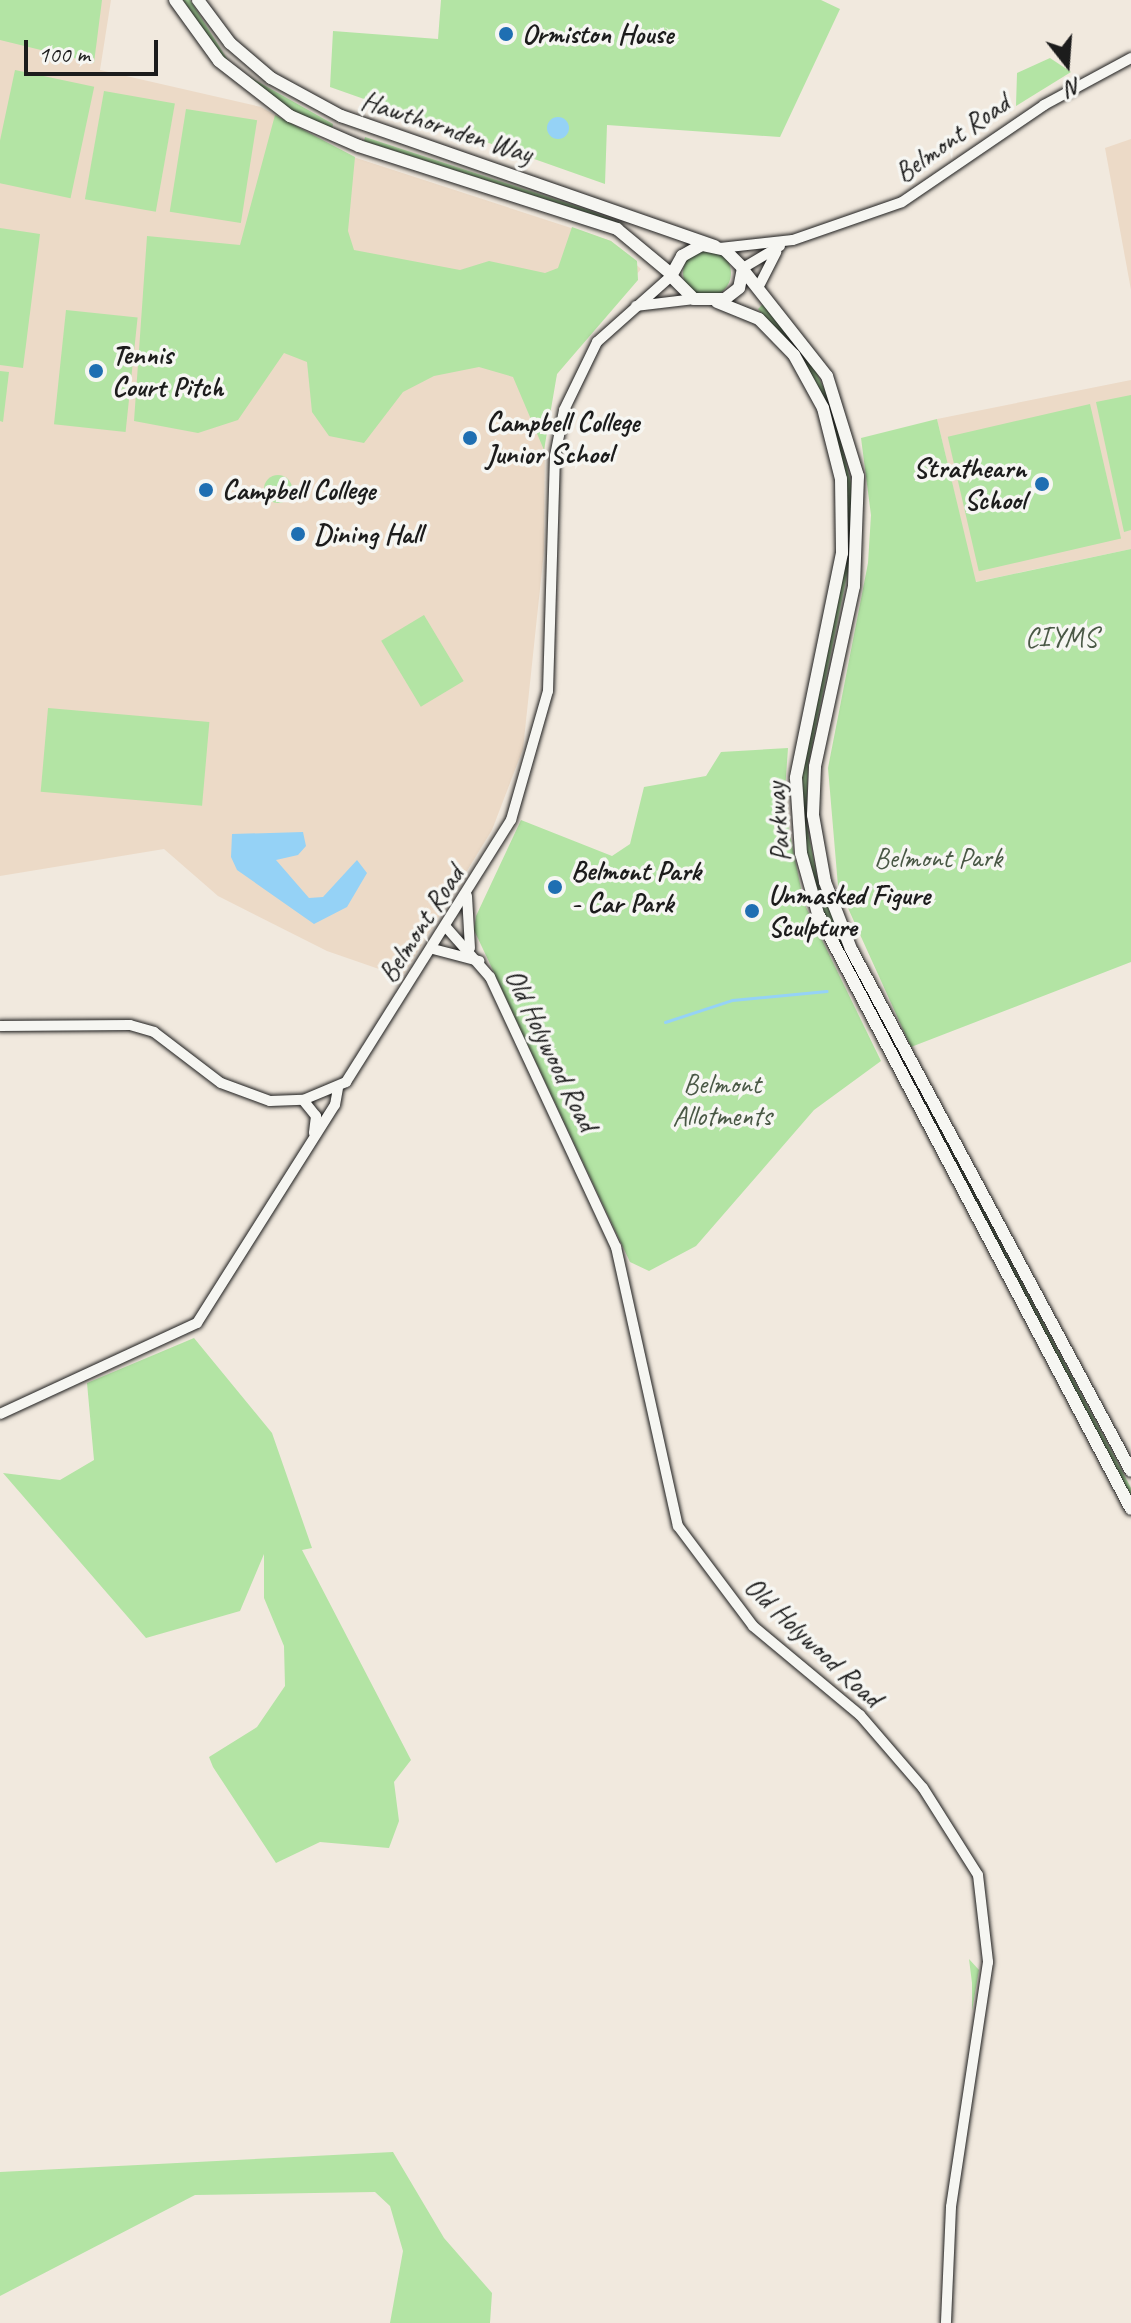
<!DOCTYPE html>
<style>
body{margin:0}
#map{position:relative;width:1131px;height:2323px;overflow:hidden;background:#f1e9de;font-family:Caveat,sans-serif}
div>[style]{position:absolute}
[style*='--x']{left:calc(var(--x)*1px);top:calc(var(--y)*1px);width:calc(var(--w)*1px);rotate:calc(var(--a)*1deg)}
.built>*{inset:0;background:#ecdac7}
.green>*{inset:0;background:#b3e4a4;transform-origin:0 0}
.round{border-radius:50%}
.water>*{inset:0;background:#95d2f6}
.stream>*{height:3px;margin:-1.5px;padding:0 1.5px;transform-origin:1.5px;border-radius:1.5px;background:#95d2f6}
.roads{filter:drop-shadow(0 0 2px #1c1c1c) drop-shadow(0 0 2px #1c1c1c)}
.secondary>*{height:10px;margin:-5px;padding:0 5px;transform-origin:5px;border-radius:5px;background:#f6f6f2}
.highway>*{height:12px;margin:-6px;padding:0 6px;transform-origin:6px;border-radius:6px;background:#f6f6f2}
.dots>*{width:22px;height:22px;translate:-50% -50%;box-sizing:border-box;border:4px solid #f6f6f2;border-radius:50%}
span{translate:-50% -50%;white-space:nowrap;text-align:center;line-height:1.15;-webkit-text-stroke:7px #f6f6f2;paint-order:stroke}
.poi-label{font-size:28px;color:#1c1c1c;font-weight:700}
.left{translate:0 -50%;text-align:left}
.right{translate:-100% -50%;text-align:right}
.street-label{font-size:28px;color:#1c1c1c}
.park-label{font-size:28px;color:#495845}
.north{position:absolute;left:1027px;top:24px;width:80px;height:80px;-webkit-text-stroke:6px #f6f6f2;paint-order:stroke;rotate:163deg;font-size:22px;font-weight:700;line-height:32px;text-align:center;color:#1c1c1c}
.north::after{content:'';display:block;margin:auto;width:28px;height:36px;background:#1c1c1c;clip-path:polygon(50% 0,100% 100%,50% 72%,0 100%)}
.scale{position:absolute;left:24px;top:40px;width:134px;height:36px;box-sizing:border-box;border:4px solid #1c1c1c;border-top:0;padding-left:10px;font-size:24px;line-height:28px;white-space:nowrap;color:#1c1c1c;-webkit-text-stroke:6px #f6f6f2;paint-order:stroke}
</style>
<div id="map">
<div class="built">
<div style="clip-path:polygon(0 0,111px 0,100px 70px,261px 107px,338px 152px,611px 241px,641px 269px,557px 374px,545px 421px,544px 551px,523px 749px,492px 830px,402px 977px,327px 951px,218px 896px,164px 849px,0 876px)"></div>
<div style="clip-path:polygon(1131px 139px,1131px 290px,1105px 148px)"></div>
<div style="clip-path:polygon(1131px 380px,1131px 549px,975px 582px,937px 419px)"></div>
</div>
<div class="green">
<div style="clip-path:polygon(0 0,102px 0,94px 63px,0 40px)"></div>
<div style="clip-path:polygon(183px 0,190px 0,229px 62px,222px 57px)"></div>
<div style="clip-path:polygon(441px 0,821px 0,840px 9px,780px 137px,607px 125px,605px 184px,330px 87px,333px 31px,438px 39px)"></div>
<div style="clip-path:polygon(1050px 58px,1071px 72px,1016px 106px,1017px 73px)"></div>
<div style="left:15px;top:70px;width:81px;height:114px;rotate:12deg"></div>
<div style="clip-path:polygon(244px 74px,333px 124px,332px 129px,291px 110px)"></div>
<div style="left:104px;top:91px;width:72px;height:110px;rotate:10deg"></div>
<div style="left:186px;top:109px;width:72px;height:104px;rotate:9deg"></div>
<div style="clip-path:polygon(275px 115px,355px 157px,348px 231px,354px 250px,460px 270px,489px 261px,545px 273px,558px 268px,572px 227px,611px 241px,637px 261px,638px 280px,557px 374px,544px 450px,513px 377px,479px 367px,434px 376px,403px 392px,364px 443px,329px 436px,312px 412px,307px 362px,284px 353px,238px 420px,198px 433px,134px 421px,147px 236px,240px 245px)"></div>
<div style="clip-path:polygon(365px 137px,588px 210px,626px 225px,364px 141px)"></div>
<div style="clip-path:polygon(0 228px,40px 234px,23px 368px,0 365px)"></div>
<div class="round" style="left:683px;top:249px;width:48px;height:48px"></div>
<div style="clip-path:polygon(765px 302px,816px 372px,830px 401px,851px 483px,852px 551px,808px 764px,806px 822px,819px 887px,875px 1010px,824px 920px,803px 841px,802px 762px,843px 577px,844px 477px,829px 411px,803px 360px,758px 309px)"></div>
<div style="left:66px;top:310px;width:72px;height:115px;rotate:6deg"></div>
<div style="clip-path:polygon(0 371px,9px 372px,3px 422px,0 421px)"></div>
<div style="clip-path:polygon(1131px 395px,1131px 530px,1124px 532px,1096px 402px)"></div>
<div style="left:1090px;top:404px;width:138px;height:146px;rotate:77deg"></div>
<div style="clip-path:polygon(937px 419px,976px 582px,1131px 549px,1131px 962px,911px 1047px,838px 886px,828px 768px,868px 563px,871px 515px,861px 438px)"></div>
<div class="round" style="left:264px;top:475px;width:28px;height:28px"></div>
<div style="left:424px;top:615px;width:77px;height:50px;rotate:59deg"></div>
<div style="left:48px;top:708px;width:162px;height:84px;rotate:5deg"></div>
<div style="clip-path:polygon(788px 748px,784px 806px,804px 903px,881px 1061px,814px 1110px,696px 1246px,649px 1271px,630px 1262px,474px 930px,476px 916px,521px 820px,612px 856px,630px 844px,644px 787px,706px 776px,721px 752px)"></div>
<div style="clip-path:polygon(923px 1097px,1131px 1488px,1131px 1497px,923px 1103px)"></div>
<div style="clip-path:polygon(194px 1338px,272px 1433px,312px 1548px,302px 1550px,411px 1760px,394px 1782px,399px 1821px,389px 1848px,320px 1842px,276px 1863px,213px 1767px,209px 1757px,257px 1727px,285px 1686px,284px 1646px,264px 1598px,264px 1554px,240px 1611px,146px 1638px,3px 1473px,60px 1480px,94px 1460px,87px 1383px)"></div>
<div style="clip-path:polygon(969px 1959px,979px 1970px,972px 2011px,972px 1983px)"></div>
<div style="clip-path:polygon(393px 2152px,444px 2238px,492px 2293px,490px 2323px,390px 2323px,403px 2251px,390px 2206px,375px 2192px,195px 2195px,0 2296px,0 2172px)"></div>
</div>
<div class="water">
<div class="round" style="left:547px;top:117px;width:22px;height:22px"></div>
<div style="clip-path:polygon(303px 832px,306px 846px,298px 855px,276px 860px,309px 898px,323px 897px,357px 860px,367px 873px,347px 907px,314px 924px,237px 870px,231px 857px,232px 834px)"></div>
</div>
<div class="stream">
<div style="--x:665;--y:1022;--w:71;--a:-18.2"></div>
<div style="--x:732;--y:1000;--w:95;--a:-5.4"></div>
</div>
<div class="roads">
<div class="secondary">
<div style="--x:720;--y:248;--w:73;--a:-6.3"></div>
<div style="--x:793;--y:240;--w:115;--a:-19.2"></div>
<div style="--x:902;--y:202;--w:172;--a:-34.3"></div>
<div style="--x:1044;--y:105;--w:99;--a:-28.4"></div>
<div style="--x:743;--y:268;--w:43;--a:-30.7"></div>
<div style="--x:760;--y:284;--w:36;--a:-63"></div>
<div style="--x:636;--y:306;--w:58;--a:-6.9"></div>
<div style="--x:467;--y:896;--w:52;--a:86.7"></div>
<div style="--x:446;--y:927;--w:67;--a:48.7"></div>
<div style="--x:490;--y:977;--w:298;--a:65"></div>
<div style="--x:616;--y:1247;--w:286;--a:77.5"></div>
<div style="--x:678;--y:1526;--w:125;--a:53.1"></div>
<div style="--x:753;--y:1626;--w:139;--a:39.8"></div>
<div style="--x:860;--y:1715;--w:96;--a:49.2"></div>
<div style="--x:923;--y:1788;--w:103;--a:57.7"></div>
<div style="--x:978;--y:1875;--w:88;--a:83.4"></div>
<div style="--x:988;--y:1962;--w:248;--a:98.6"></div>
<div style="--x:951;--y:2207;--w:116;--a:92.5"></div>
<div style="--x:433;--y:949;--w:48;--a:14.6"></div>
<div style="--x:0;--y:1026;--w:130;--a:-0.4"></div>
<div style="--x:130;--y:1025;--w:25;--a:16"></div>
<div style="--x:154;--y:1032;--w:84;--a:37.3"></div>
<div style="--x:221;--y:1083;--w:52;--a:20.2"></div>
<div style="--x:270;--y:1101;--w:33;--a:-2"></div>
<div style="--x:303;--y:1100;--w:47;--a:-22.7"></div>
<div style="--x:346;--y:1082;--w:310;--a:-57.8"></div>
<div style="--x:511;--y:820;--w:134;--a:-74"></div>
<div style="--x:548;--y:691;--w:235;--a:-88.3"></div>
<div style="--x:555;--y:456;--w:47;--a:-78.9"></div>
<div style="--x:564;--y:410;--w:76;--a:-64.1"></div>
<div style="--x:597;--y:342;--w:99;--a:-41.7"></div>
<div style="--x:303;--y:1100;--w:21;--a:51"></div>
<div style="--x:316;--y:1116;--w:17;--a:97"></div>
<div style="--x:0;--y:1414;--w:217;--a:-24.8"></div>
<div style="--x:197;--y:1323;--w:258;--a:-57.7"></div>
<div style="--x:335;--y:1105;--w:17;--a:-80"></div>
</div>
<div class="highway">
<div style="--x:175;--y:0;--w:75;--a:54.2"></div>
<div style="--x:219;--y:61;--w:90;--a:37.8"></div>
<div style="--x:290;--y:116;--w:75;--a:23.5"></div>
<div style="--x:359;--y:146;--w:271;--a:17.8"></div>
<div style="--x:617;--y:229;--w:69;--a:39.7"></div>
<div style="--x:198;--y:0;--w:54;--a:53.3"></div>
<div style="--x:230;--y:43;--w:54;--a:40.5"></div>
<div style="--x:271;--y:78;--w:80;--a:28.5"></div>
<div style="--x:341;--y:116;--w:396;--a:19.2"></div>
<div style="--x:702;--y:245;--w:24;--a:12"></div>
<div style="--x:725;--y:250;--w:25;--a:45"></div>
<div style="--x:743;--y:268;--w:20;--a:101"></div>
<div style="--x:739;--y:288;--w:18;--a:142"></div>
<div style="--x:725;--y:299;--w:31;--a:180"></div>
<div style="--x:694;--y:299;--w:33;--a:-135"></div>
<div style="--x:671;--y:276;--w:23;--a:-61"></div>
<div style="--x:682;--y:256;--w:23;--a:-29"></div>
<div style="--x:744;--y:271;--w:134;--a:51.7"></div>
<div style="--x:827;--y:376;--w:105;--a:72.8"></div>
<div style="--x:858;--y:476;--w:110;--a:92.1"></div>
<div style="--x:854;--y:586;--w:185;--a:102.2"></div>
<div style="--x:815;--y:767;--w:48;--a:92.4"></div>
<div style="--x:813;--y:815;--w:68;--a:79.8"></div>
<div style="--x:825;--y:882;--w:72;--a:68.8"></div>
<div style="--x:851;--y:949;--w:592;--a:61.79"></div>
<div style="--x:717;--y:302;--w:45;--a:22"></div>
<div style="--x:759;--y:319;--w:50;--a:45.8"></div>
<div style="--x:794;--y:355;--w:60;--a:61.3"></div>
<div style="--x:823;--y:408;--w:73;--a:75.8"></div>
<div style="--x:841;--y:479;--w:74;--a:89.2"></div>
<div style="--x:842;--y:553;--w:230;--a:101.6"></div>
<div style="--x:796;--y:778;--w:75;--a:86.2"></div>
<div style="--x:801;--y:853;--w:63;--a:74.4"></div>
<div style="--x:818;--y:914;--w:672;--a:62.25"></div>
</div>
</div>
<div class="dots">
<div style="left:506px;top:34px;background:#1f6fb2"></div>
<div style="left:96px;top:371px;background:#1f6fb2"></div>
<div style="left:470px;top:438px;background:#1f6fb2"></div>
<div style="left:1042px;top:484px;background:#1f6fb2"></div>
<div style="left:206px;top:490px;background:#1f6fb2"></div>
<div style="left:298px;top:534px;background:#1f6fb2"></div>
<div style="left:555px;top:887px;background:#1f6fb2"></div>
<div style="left:752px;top:911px;background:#1f6fb2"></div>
</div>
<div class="poi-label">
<span class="left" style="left:522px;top:34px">Ormiston House</span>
<span class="left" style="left:112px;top:371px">Tennis<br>Court Pitch</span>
<span class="left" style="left:486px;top:438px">Campbell College<br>Junior School</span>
<span class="right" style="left:1026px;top:484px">Strathearn<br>School</span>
<span class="left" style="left:222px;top:490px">Campbell College</span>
<span class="left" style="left:314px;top:534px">Dining Hall</span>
<span class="left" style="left:571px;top:887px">Belmont Park<br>- Car Park</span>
<span class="left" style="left:768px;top:911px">Unmasked Figure<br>Sculpture</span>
</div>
<div class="street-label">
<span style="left:447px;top:127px;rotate:18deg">Hawthornden Way</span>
<span style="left:952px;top:138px;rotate:-35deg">Belmont Road</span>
<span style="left:778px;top:822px;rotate:-94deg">Parkway</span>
<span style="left:421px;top:924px;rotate:-57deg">Belmont Road</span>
<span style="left:551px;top:1050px;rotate:64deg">Old Holywood Road</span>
<span style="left:813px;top:1642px;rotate:43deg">Old Holywood Road</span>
</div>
<div class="park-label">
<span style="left:1061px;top:637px">CIYMS</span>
<span style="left:938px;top:858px">Belmont Park</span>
<span style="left:722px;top:1100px">Belmont<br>Allotments</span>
</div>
<div class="north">N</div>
<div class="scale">100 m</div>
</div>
